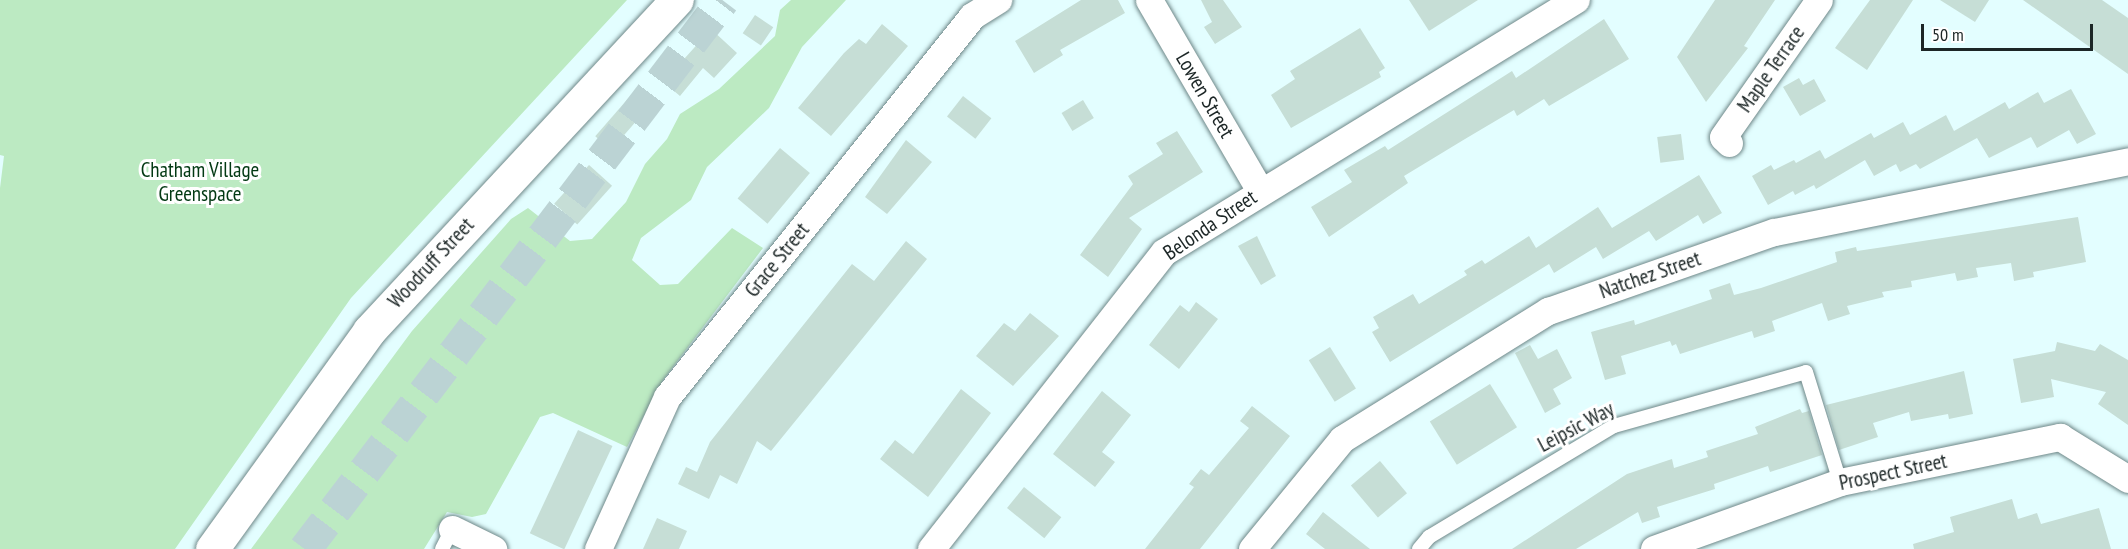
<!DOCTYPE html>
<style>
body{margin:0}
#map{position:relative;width:2128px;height:549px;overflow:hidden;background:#e3feff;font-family:"PT Sans Narrow",sans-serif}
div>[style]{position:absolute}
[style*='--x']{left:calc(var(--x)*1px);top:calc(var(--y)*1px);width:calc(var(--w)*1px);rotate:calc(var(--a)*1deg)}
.green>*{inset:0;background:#bceac2}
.building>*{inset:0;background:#c6ded6;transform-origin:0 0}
.secondary-tunnel>*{height:33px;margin-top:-16.5px;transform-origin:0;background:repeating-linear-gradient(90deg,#bbd3d4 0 33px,transparent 0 49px)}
.roads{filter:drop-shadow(0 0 2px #6e8788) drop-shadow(0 0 2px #6e8788)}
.lane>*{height:14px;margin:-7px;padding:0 7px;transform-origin:7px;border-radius:7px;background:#fff}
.street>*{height:27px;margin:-13.5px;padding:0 13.5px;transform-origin:13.5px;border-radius:13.5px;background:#fff}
.secondary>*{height:33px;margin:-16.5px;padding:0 16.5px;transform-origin:16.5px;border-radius:16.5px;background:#fff}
span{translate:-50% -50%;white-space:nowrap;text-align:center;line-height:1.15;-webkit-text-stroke:6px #fff;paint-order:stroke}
.street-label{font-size:21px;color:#1c2626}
.park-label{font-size:21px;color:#023913}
.scale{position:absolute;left:1921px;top:24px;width:172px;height:27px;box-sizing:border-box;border:3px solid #1c2626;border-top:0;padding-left:8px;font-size:18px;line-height:21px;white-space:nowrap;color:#1c2626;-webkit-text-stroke:4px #fff;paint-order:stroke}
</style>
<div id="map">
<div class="green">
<div style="clip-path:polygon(0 0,627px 0,351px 298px,175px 549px,0 549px,0 188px,4px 156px,0 155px)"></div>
<div style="clip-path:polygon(791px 0,846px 0,802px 47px,769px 108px,707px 167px,691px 200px,641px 238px,632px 260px,660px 285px,678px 284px,732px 228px,763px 248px,663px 380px,627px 447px,553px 413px,540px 417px,486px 514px,472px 517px,447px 512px,424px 549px,251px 549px,412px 331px,511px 219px,528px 208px,570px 241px,592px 239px,626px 202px,645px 164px,667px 139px,680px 114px,719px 89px,775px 36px,780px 10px)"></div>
</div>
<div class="building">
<div style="clip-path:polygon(1081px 0,1118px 0,1125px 13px,1060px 50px,1063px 55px,1034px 73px,1015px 41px)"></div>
<div style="clip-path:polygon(1201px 0,1223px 0,1242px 27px,1215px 44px,1204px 27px,1212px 22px)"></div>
<div style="clip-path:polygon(1409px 0,1478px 0,1429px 31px)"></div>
<div style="clip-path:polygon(1715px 0,1775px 0,1744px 46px,1748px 48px,1706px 102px,1677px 57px)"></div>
<div style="clip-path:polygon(1870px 0,1913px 0,1867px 70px,1835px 48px)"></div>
<div style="clip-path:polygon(1940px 0,1989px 0,1975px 22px)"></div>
<div style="clip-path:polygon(2023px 0,2102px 0,2128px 18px,2128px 74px)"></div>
<div style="left:755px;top:15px;width:22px;height:22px;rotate:34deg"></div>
<div style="clip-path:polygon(1604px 19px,1629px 59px,1549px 106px,1544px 99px,1517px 116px,1514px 110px,1465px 139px,1404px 176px,1408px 183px,1329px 237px,1311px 207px,1352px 182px,1344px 170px,1385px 146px,1388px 150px,1512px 71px,1516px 78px)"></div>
<div style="clip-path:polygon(882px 24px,908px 46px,831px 136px,798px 108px,844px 53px,859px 39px,866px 44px)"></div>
<div style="clip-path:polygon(1360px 28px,1385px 68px,1379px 72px,1381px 77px,1291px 128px,1271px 95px,1295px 79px,1290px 71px)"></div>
<div style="clip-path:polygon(711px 29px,737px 53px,714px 78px,703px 68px,680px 96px,656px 76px,668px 62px,676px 68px)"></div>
<div style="clip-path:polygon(1799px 78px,1803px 85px,1814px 79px,1826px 101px,1800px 116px,1783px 87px)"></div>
<div style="clip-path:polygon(2071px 89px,2096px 134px,2077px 144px,2069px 130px,2037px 148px,2031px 137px,1989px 158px,1977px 138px,1920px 169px,1916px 164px,1900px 172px,1896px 164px,1874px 176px,1865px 160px,1816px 189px,1814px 185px,1795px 195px,1793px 191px,1768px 205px,1752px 176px,1771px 165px,1774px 170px,1794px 160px,1796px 163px,1820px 150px,1825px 159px,1871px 133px,1874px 138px,1903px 122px,1910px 135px,1946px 115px,1954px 131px,2005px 102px,2009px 109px,2038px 92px,2044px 103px)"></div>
<div style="left:632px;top:94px;width:21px;height:56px;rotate:41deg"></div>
<div style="left:963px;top:96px;width:36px;height:26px;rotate:38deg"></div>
<div style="left:1083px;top:100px;width:21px;height:25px;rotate:59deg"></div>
<div style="clip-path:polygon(1177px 131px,1203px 172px,1129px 218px,1142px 229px,1108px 277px,1080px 255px,1133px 184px,1128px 176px,1163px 154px,1156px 143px)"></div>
<div style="left:1681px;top:134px;width:26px;height:24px;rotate:83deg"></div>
<div style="clip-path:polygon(906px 140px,932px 162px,887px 214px,865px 197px)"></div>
<div style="left:780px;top:148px;width:39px;height:66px;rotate:40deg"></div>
<div style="left:589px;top:165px;width:31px;height:52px;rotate:42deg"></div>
<div style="clip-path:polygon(1699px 175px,1722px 213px,1703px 224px,1698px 215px,1656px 241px,1649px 231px,1603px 259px,1596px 247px,1554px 273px,1549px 264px,1390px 362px,1372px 332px,1379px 328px,1373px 317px,1413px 294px,1419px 304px,1467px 275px,1464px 271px,1482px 260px,1485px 264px,1529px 236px,1536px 248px,1598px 207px,1612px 228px)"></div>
<div style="clip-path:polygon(2078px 217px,2086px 262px,2033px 272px,2034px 277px,2014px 281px,2011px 263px,1976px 268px,1978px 277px,1957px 281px,1955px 273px,1911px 281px,1912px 287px,1882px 292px,1884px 297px,1847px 306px,1850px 314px,1828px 321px,1822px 303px,1772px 321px,1775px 331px,1754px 338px,1752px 331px,1680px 354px,1676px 344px,1672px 346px,1670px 341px,1621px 356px,1626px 374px,1605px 380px,1591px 332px,1634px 320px,1635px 325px,1712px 299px,1709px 290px,1730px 283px,1734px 295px,1761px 288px,1837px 262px,1835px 252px,1856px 247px,1857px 251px,1884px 247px)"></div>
<div style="clip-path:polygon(1257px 236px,1276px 276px,1261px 285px,1238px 246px)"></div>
<div style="clip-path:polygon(906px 241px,927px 259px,771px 451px,757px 441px,737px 484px,720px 475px,709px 499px,678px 484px,686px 467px,697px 472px,710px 442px,852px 264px,874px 281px)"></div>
<div style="clip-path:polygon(1196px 302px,1218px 319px,1179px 369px,1149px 345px,1180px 305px,1189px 312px)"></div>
<div style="clip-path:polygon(1030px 313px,1059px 336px,1013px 386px,976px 356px,1004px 323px,1015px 331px)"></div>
<div style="clip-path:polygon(2057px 342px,2095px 351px,2100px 344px,2128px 360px,2128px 425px,2098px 404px,2106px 392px,2051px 379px,2054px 397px,2021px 403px,2013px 359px,2055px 351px)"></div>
<div style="clip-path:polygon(1530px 345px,1538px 359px,1557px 349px,1572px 378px,1553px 389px,1561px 404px,1545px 413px,1515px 353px)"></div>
<div style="left:1330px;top:347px;width:49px;height:25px;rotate:58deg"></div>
<div style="clip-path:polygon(1964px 371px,1973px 414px,1949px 419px,1948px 414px,1911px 421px,1909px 412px,1873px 423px,1878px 437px,1839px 450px,1826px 405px)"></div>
<div style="left:1490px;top:384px;width:51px;height:71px;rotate:58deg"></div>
<div style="clip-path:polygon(961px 389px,991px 413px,928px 497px,880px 459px,895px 440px,913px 454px)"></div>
<div style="clip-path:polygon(1102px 391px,1131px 415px,1102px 452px,1115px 462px,1095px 487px,1053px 454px)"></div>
<div style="clip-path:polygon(1252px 406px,1290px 436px,1200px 549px,1145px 549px,1194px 487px,1189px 484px,1201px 469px,1209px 475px,1249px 428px,1240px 421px)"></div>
<div style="clip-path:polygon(1800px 409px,1802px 413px,1809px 411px,1822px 455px,1770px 472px,1768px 466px,1714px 484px,1715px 489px,1657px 507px,1660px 517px,1642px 523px,1638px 512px,1576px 549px,1512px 549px,1627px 474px,1672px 459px,1674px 468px,1708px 457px,1706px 451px,1758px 434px,1755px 427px)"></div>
<div style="left:578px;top:430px;width:38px;height:114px;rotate:25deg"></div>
<div style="left:1380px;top:461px;width:42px;height:38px;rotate:50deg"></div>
<div style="left:1024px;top:487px;width:48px;height:27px;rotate:39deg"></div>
<div style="clip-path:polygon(2012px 499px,2018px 519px,2037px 513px,2041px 524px,2099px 508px,2111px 549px,1914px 549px,1913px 544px,1954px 532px,1950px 517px)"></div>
<div style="clip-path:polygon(1323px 512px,1347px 531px,1370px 549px,1325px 549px,1306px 534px)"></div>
<div style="clip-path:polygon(657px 518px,687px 531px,679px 549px,643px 549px)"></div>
</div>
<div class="secondary-tunnel">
<div style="--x:305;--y:549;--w:690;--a:-52.71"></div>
</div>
<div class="roads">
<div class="lane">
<div style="--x:442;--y:549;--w:22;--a:-63"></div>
<div style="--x:1419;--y:549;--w:16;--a:-50"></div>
<div style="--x:1429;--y:537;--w:216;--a:-31"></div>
<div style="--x:1614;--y:426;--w:199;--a:-15.7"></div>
<div style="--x:1806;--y:372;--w:115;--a:72.8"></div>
</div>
<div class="street">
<div style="--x:1149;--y:0;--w:221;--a:59.8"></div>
<div style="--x:1729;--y:143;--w:8;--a:-135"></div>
<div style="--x:1723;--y:137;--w:167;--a:-55"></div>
<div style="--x:452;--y:529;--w:46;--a:26"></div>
<div style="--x:598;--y:549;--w:167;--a:-65.6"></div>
<div style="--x:667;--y:397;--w:488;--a:-51.3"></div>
<div style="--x:972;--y:16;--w:31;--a:-32"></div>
<div style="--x:931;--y:549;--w:377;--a:-51.9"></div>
<div style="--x:1164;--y:252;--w:483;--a:-31.5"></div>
<div style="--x:1252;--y:549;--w:142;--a:-50.7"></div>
<div style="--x:1342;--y:439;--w:243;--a:-31.9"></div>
<div style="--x:1548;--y:311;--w:239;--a:-19.3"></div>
<div style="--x:1774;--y:232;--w:361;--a:-11.3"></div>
<div style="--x:1654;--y:549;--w:198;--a:-19.8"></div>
<div style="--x:1840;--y:482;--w:225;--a:-11.6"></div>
<div style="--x:2060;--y:437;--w:80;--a:31.7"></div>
</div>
<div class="secondary">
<div style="--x:212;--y:549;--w:269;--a:-54.2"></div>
<div style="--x:369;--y:331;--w:452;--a:-47.1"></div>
</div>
</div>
<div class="street-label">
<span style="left:1771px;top:69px;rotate:-55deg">Maple Terrace</span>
<span style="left:1205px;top:95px;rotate:60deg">Lowen Street</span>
<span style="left:1210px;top:225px;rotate:-34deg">Belonda Street</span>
<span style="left:777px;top:260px;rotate:-51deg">Grace Street</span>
<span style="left:431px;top:263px;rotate:-47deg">Woodruff Street</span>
<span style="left:1650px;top:275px;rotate:-19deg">Natchez Street</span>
<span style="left:1576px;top:427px;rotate:-28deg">Leipsic Way</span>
<span style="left:1893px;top:472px;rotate:-12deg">Prospect Street</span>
</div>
<div class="park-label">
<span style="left:200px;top:182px">Chatham Village<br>Greenspace</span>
</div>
<div class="scale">50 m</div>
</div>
